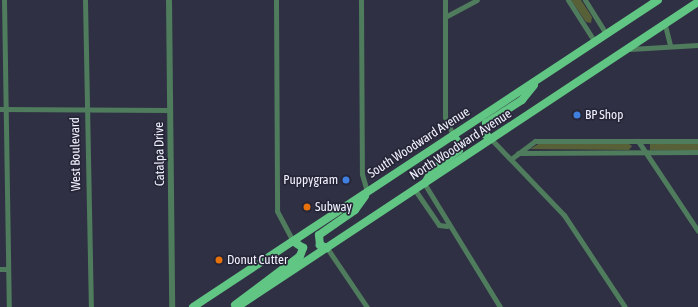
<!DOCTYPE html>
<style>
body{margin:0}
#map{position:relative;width:698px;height:307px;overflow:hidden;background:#2f3043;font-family:"Asap Condensed",sans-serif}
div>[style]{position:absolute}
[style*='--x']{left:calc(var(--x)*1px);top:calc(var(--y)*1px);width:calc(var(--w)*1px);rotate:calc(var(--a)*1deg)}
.green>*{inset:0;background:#576037;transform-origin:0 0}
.minor>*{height:5px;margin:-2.5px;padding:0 2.5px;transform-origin:2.5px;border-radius:2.5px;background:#4e7c5c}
.tertiary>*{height:6px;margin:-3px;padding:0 3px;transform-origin:3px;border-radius:3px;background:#4e7c5c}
.primary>*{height:8px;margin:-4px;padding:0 4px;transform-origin:4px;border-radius:4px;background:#61c683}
.dots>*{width:11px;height:11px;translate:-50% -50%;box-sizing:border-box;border:2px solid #262638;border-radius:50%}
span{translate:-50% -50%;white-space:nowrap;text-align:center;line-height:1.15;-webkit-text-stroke:3.5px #262638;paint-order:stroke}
.poi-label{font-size:13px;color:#f0f1fe}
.left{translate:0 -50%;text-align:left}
.right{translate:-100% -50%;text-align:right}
.street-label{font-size:13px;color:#f0f1fe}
</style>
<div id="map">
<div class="green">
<div style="clip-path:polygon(571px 0,581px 0,592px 17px,591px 23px,586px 22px)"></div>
<div style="clip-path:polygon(540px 143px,629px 144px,632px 146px,629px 150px,530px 149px)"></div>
<div style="left:650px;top:144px;width:48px;height:6px"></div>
</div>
<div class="minor">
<div style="--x:4;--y:0;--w:307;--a:89.1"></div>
<div style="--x:85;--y:0;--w:307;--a:88.9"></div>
<div style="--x:276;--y:0;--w:211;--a:89.7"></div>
<div style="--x:277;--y:211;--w:34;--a:62"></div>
<div style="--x:361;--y:0;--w:174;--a:89.7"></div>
<div style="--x:362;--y:174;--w:19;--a:74"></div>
<div style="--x:445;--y:0;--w:117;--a:90"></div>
<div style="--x:445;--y:117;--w:20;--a:66"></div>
<div style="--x:568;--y:0;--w:50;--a:57.3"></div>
<div style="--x:585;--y:0;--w:40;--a:58"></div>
<div style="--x:445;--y:17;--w:36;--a:-28"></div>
<div style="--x:665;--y:25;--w:21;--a:76"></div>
<div style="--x:630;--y:49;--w:68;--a:-3.4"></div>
<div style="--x:0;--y:109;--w:170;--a:0.3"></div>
<div style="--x:491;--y:139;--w:105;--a:46.2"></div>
<div style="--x:564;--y:215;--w:110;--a:56.5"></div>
<div style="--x:638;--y:141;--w:108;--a:56.3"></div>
<div style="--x:518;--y:153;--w:180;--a:-0.3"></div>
<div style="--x:511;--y:159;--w:30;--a:-37"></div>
<div style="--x:535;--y:141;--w:163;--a:0"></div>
<div style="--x:424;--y:183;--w:145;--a:58.5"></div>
<div style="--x:415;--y:190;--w:42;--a:55.6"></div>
<div style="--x:439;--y:225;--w:8;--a:7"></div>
<div style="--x:327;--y:248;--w:71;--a:55.9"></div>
<div style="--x:0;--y:269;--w:8;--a:0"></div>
</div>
<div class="tertiary">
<div style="--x:169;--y:0;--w:307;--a:89.4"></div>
</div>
<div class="primary">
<div style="--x:491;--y:139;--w:6;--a:-141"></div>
<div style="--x:486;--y:135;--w:12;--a:-90"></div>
<div style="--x:486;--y:123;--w:43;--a:-32.6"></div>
<div style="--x:522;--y:100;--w:19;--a:-51"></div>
<div style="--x:425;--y:183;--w:16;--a:-60"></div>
<div style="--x:433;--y:169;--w:32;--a:-36"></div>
<div style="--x:459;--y:150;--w:5;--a:-79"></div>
<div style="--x:460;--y:145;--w:12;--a:-125"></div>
<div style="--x:327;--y:248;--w:8;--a:-157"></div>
<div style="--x:320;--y:245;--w:10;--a:-96"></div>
<div style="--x:319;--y:235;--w:44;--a:-34.8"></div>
<div style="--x:355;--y:210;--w:17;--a:-54"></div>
<div style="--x:235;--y:305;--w:81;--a:-37"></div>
<div style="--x:300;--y:256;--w:9;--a:-69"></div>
<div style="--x:303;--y:248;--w:12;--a:-145"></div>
<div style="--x:193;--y:307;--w:557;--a:-33.43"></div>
<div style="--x:237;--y:307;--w:553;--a:-33.49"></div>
</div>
<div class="dots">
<div style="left:577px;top:115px;background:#3f7fe0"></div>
<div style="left:346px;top:180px;background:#3f7fe0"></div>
<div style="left:307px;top:207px;background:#e8710a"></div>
<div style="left:219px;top:260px;background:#e8710a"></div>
</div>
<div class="poi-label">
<span class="left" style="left:585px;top:115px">BP Shop</span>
<span class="right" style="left:338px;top:180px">Puppygram</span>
<span class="left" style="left:315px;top:207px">Subway</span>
<span class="left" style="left:227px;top:260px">Donut Cutter</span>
</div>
<div class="street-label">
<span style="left:419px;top:143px;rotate:-33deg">South Woodward Avenue</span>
<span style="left:461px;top:145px;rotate:-33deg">North Woodward Avenue</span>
<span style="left:76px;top:154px;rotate:-91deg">West Boulevard</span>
<span style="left:160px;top:154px;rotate:-91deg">Catalpa Drive</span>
</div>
</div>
